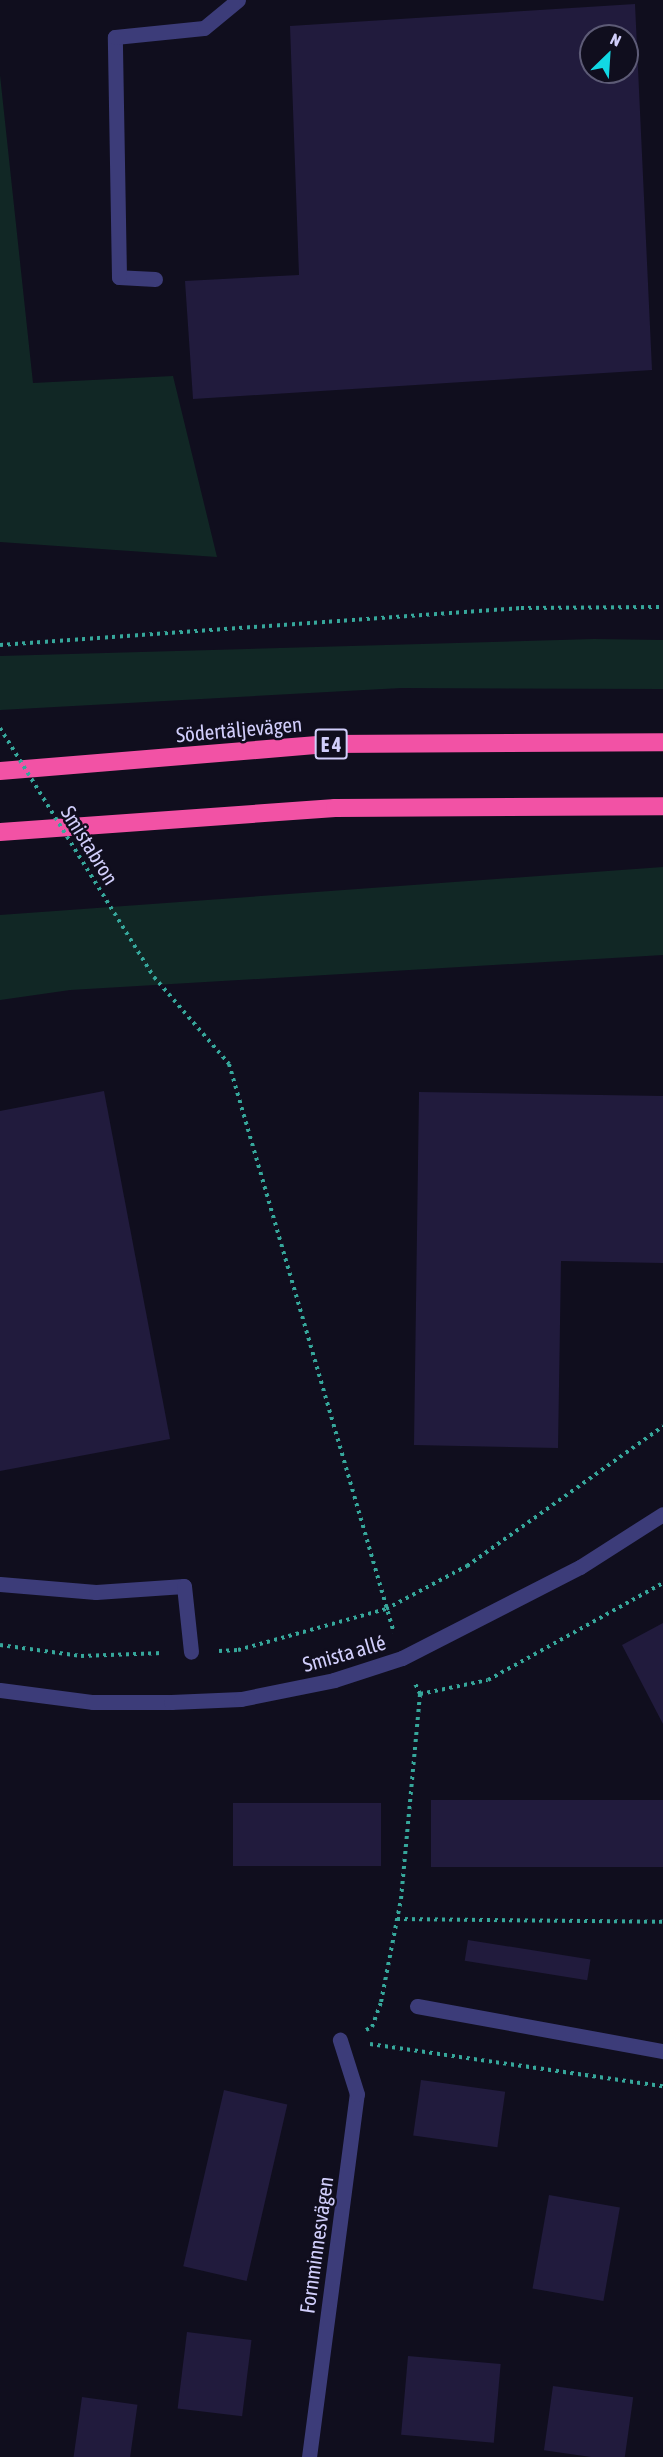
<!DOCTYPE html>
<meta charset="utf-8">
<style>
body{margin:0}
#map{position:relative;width:663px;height:2457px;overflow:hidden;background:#100e1e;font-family:"Asap Condensed",sans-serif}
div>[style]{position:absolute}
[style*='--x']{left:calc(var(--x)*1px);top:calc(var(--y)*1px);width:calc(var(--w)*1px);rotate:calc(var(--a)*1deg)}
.green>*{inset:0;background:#112725}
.building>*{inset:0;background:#211b3d;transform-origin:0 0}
.path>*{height:4px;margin-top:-2px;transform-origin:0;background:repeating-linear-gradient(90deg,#36a79b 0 3px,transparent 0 7.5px)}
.service>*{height:15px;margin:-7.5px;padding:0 7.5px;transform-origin:7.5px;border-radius:7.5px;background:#3c3c79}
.minor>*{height:15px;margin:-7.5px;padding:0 7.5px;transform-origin:7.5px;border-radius:7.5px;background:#3c3c79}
.tertiary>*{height:15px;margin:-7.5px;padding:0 7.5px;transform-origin:7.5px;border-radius:7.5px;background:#3c3c79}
.motorway>*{height:18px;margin:-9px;padding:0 9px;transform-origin:9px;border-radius:9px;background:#f252a5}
.path-bridge>*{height:4px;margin-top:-2px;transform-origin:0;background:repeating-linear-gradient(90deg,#36a79b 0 3px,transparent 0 7.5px)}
span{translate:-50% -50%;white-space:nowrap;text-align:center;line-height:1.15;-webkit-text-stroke:5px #100e1e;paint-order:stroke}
.shield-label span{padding:2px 4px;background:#100e1e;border:2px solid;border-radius:4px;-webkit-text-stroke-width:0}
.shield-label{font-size:20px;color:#d1cefb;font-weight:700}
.street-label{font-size:21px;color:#d1cefb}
.north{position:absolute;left:579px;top:24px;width:60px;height:60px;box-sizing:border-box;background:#100e1e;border:2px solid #5d5b76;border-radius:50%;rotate:25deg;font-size:16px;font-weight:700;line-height:24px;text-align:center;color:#d1cefb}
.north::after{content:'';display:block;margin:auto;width:21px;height:27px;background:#11d8e4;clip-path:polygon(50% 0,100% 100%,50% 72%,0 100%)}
</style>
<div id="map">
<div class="green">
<div style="clip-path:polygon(0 75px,33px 383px,173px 376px,217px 557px,0 542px)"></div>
<div style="clip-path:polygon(594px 639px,663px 640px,663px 689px,401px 688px,0 710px,0 656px)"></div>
<div style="clip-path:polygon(663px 867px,663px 955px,70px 990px,0 1000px,0 915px)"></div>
</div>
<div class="building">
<div style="clip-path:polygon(evenodd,635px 4px,652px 370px,193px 399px,185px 281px,299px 275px,290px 26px,635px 4px,591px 36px,627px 36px,627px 72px,591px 72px,591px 36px)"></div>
<div style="clip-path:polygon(104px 1091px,170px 1439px,0 1471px,0 1111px)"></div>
<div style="clip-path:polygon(419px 1092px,663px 1096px,663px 1263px,561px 1261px,558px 1448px,414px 1445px)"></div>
<div style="clip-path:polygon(663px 1623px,663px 1724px,622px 1645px)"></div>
<div style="left:431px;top:1800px;width:232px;height:67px"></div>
<div style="left:233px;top:1803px;width:148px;height:63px"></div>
<div style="left:468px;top:1940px;width:124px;height:21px;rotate:9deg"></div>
<div style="left:421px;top:2080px;width:85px;height:56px;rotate:8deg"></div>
<div style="left:224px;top:2090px;width:65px;height:181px;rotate:13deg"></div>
<div style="left:549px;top:2195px;width:72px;height:95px;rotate:10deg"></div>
<div style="left:187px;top:2332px;width:65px;height:77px;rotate:7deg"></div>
<div style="left:408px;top:2356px;width:93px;height:79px;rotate:5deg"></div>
<div style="left:553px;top:2386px;width:81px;height:65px;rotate:8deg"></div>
<div style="left:82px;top:2397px;width:56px;height:61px;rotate:8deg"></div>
</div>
<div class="path">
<div style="--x:0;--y:645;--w:522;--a:-4.06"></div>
<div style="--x:521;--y:608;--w:142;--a:-0.4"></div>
<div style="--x:154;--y:977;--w:115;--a:49.2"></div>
<div style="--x:229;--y:1064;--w:592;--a:73.83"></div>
<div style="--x:0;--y:1645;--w:82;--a:7.7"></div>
<div style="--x:81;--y:1656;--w:82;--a:-2.1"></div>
<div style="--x:219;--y:1651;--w:19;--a:-3"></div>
<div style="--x:238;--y:1650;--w:154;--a:-15.5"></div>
<div style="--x:386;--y:1609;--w:92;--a:-28"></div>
<div style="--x:467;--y:1566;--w:241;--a:-35.5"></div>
<div style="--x:420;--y:1694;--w:69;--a:-11.6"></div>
<div style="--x:488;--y:1680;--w:200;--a:-29"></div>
<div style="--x:397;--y:1919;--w:266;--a:0.6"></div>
<div style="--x:366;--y:2030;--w:7;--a:-27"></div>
<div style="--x:372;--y:2027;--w:27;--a:-70"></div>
<div style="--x:381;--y:2002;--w:105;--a:-79"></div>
<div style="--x:401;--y:1899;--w:206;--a:-84.7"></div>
<div style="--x:420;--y:1694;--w:14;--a:-115"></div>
<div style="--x:370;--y:2044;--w:296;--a:8.2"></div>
</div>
<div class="service">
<div style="--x:155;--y:279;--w:36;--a:-177"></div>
<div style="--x:119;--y:277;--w:240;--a:-91"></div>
<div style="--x:115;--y:37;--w:89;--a:-5.8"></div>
<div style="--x:204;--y:28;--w:44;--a:-39.5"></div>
<div style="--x:0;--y:1584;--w:96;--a:4.8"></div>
<div style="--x:96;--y:1592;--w:88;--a:-3.9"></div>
<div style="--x:184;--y:1586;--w:66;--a:83.9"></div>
<div style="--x:417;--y:2006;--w:250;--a:10.4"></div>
</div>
<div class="minor">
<div style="--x:309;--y:2457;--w:366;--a:-82.5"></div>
<div style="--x:357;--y:2094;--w:57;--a:-107.5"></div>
</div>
<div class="tertiary">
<div style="--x:0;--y:1690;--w:94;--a:7.4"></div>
<div style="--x:93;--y:1702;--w:78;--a:0"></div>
<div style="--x:171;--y:1702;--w:70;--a:-2.5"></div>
<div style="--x:241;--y:1699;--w:95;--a:-11.5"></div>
<div style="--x:334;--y:1680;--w:71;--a:-17.9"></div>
<div style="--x:402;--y:1658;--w:200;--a:-27.1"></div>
<div style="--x:580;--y:1567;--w:98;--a:-32.6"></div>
</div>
<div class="motorway">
<div style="--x:0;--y:771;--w:328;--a:-4.7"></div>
<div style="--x:327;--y:744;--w:336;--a:-0.3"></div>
<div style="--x:0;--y:832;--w:336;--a:-4.1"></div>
<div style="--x:335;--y:808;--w:328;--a:-0.3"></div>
</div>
<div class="path-bridge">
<div style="--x:0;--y:728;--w:293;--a:58.3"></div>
</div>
<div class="shield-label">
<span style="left:331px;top:744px">E 4</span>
</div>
<div class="street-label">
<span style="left:239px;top:729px;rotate:-5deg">Södertäljevägen</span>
<span style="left:90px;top:845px;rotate:58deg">Smistabron</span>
<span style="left:344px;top:1653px;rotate:-16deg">Smista allé</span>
<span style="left:316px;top:2245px;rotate:-82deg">Fornminnesvägen</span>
</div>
<div class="north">N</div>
</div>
